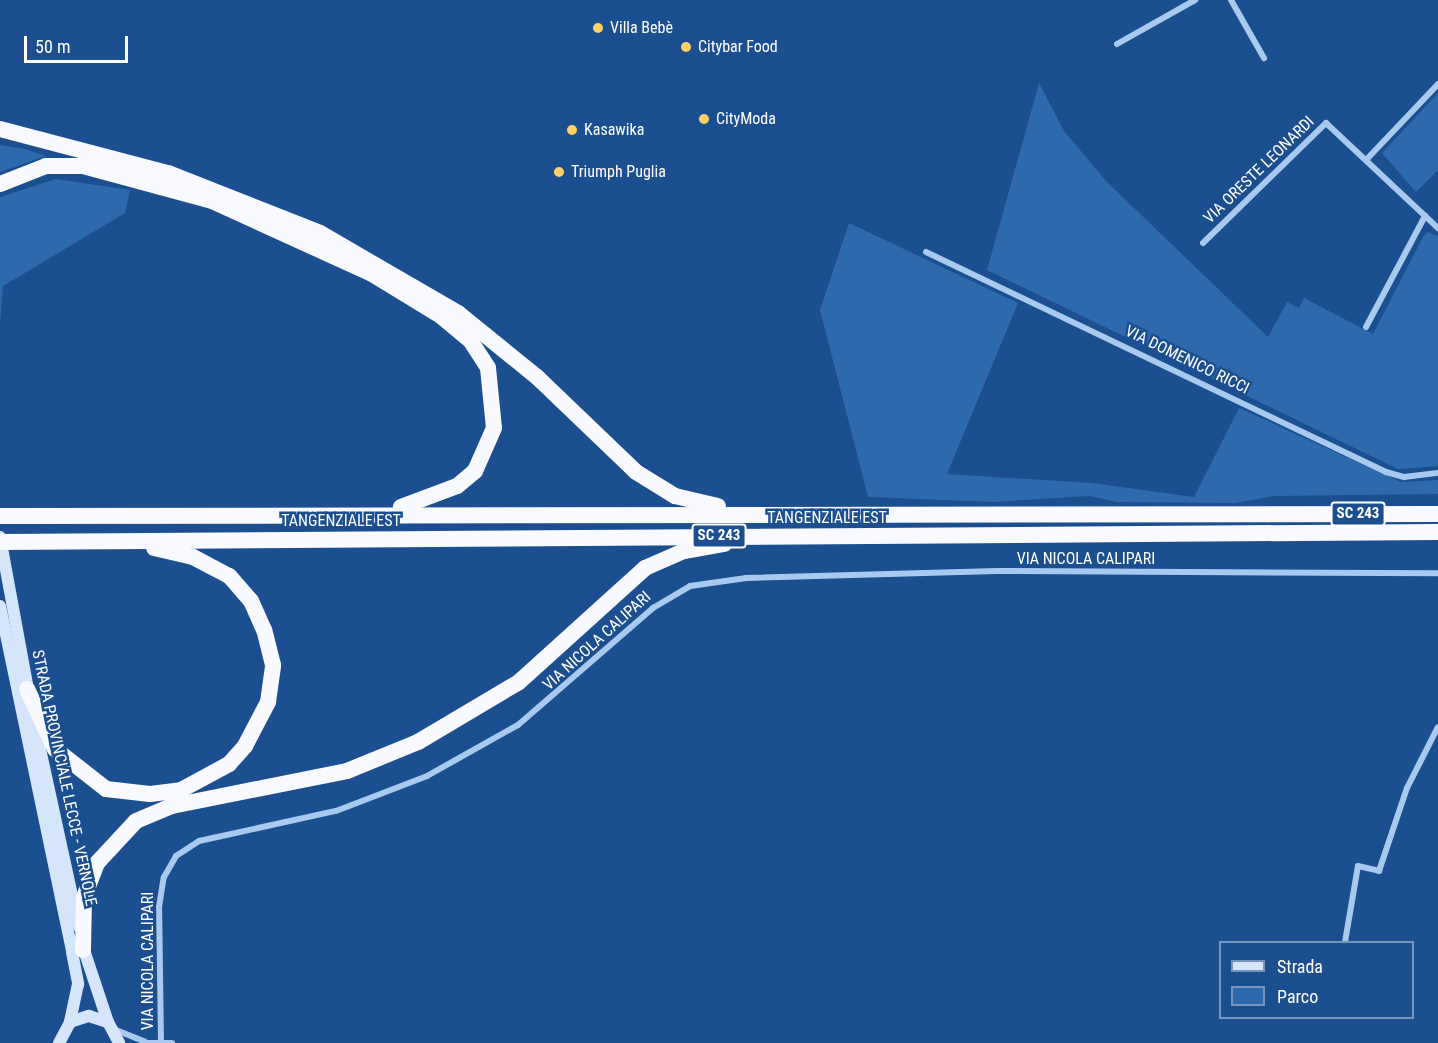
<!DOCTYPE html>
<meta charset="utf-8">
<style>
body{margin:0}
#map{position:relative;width:1438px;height:1043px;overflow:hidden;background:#1b4f8f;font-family:"Roboto Condensed",sans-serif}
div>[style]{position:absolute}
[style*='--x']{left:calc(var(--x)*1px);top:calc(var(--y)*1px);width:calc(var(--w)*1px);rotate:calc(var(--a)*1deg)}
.green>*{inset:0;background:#2e69ad}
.minor>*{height:6px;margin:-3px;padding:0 3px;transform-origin:3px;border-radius:3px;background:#a9c9ee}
.secondary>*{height:12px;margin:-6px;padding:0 6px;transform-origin:6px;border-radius:6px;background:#d6e6fa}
.trunk>*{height:16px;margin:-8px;padding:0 8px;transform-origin:8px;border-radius:8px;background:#f8faff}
.dots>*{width:16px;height:16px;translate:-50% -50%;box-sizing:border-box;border:3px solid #1b4f8f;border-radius:50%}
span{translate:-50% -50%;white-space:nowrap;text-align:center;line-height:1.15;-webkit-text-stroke:5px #1b4f8f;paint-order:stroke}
.shield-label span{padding:2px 4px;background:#1b4f8f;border:2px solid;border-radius:4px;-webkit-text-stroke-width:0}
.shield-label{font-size:15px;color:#fff;font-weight:700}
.poi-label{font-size:16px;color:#fff}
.left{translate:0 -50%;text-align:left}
.street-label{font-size:16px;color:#fff}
.legend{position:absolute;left:1219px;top:941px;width:195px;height:78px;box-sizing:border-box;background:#1b4f8f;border:2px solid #7695bc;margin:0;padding:8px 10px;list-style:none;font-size:18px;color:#fff}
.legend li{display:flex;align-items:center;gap:12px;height:30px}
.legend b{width:30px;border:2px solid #7695bc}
.scale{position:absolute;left:24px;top:36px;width:104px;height:27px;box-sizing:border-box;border:3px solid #fff;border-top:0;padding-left:8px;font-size:18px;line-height:21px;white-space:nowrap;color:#fff;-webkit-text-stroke:4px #1b4f8f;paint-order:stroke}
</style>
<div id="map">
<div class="green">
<div style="clip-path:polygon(1039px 83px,1064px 131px,1106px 181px,1268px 337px,1287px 302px,1299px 308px,1304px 298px,1373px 334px,1423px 237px,1427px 232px,1438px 236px,1438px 466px,1398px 469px,987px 270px)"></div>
<div style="clip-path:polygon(1438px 93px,1438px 170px,1416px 192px,1382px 153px)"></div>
<div style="clip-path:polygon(0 145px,25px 149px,46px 156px,0 172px)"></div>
<div style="clip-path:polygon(56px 179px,130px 190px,125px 213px,3px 286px,0 324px,0 197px)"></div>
<div style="clip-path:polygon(849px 223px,1018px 303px,947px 474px,1092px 483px,1194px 497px,1239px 408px,1401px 482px,1438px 480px,1438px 494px,1274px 496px,1235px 503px,1117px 502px,1089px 496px,994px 502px,868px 497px,820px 310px)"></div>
</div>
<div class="minor">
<div style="--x:1231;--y:0;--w:67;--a:60.4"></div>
<div style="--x:1117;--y:44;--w:90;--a:-29.4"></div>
<div style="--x:1366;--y:160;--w:105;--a:-46.5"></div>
<div style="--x:1203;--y:243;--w:172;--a:-44.3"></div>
<div style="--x:1326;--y:123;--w:154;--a:43.2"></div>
<div style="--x:926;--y:252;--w:510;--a:25.56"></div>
<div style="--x:1386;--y:472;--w:19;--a:16"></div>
<div style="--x:1404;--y:477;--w:34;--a:-7"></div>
<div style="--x:1366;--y:327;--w:126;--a:-62"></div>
<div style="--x:1345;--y:942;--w:77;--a:-80.3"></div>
<div style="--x:1358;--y:866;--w:22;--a:13"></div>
<div style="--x:1379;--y:871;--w:88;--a:-71.4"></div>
<div style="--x:1407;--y:788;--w:68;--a:-63.1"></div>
<div style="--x:116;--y:1030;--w:31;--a:22"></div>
<div style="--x:143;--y:1043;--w:29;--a:0"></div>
<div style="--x:161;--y:1043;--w:136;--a:-90.8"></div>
<div style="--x:159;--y:907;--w:30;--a:-81"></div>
<div style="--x:164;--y:877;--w:24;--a:-60"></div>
<div style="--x:176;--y:856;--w:27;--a:-33"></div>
<div style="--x:199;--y:841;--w:140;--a:-12.4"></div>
<div style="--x:336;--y:811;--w:97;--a:-21"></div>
<div style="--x:427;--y:776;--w:104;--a:-29.3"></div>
<div style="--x:518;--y:725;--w:179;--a:-40.9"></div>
<div style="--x:653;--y:608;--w:43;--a:-30.7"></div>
<div style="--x:690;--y:586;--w:57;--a:-8.1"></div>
<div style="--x:746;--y:578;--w:251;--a:-1.6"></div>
<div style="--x:997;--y:571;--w:441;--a:0.3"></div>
</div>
<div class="secondary">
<div style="--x:0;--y:537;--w:161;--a:79.6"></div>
<div style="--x:0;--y:606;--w:353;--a:78.2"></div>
<div style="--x:72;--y:952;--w:33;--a:79"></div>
<div style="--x:78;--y:984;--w:39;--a:102"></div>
<div style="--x:32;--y:712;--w:220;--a:77.7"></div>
<div style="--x:82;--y:944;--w:82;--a:71.6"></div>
<div style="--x:59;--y:1043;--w:24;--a:-62"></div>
<div style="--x:70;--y:1022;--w:20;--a:-18"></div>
<div style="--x:89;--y:1016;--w:20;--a:18"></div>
<div style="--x:108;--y:1022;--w:24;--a:62"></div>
</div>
<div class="trunk">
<div style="--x:0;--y:129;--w:174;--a:14.7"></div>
<div style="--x:168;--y:173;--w:163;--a:21.5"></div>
<div style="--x:320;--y:233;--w:160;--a:30.1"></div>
<div style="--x:458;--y:313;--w:102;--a:39"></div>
<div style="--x:537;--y:377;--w:137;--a:43.8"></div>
<div style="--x:636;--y:472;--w:46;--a:31.6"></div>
<div style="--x:675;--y:496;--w:44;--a:13.1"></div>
<div style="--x:0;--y:184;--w:49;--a:-21.4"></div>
<div style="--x:46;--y:166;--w:37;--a:0"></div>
<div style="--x:83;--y:166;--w:134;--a:15.2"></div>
<div style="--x:212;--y:201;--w:176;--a:24.5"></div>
<div style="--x:372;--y:274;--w:81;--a:31.3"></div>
<div style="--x:441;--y:316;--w:38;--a:40"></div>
<div style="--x:470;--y:340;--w:33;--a:57"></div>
<div style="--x:488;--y:368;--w:60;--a:84.3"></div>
<div style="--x:494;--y:428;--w:47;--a:113.8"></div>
<div style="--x:475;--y:471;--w:23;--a:140"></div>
<div style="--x:457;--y:486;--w:60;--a:159.4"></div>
<div style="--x:0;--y:516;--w:1438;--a:-0.08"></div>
<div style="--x:0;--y:542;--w:1438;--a:-0.4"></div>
<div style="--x:27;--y:689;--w:66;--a:65"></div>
<div style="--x:55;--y:749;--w:65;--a:38.1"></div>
<div style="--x:106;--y:789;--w:44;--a:6.5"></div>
<div style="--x:150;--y:794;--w:31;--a:-7"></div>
<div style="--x:181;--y:790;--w:55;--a:-28.4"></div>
<div style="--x:229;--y:764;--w:24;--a:-48"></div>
<div style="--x:245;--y:746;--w:50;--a:-62.4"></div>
<div style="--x:268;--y:702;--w:37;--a:-82"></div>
<div style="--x:273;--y:665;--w:36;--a:-104"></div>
<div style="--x:264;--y:630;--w:32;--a:-114"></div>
<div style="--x:251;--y:601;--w:33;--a:-131"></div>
<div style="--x:229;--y:576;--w:41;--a:-152.2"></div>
<div style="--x:193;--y:557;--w:40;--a:-167"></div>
<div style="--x:83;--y:950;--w:53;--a:-88.9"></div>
<div style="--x:84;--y:897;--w:36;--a:-69"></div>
<div style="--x:97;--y:863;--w:57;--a:-47.1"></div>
<div style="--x:136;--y:821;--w:39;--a:-23"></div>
<div style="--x:172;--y:806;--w:178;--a:-11.3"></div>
<div style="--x:347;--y:771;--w:77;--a:-22.2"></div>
<div style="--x:418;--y:742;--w:117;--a:-30.7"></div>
<div style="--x:519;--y:682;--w:170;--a:-42.1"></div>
<div style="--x:645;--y:568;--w:43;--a:-23.6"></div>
<div style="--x:684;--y:551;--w:41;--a:-9.9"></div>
</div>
<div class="dots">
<div style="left:598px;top:28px;background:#ffd166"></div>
<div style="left:686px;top:47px;background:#ffd166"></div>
<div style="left:704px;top:119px;background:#ffd166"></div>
<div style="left:572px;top:130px;background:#ffd166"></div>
<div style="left:559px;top:172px;background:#ffd166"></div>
</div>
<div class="shield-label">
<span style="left:1358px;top:514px">SC 243</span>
<span style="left:719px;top:536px">SC 243</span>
</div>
<div class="poi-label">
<span class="left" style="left:610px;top:28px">Villa Bebè</span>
<span class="left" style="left:698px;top:47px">Citybar Food</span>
<span class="left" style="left:716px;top:119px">CityModa</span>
<span class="left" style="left:584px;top:130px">Kasawika</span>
<span class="left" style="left:571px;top:172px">Triumph Puglia</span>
</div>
<div class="street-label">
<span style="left:1259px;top:170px;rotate:-44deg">VIA ORESTE LEONARDI</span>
<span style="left:1187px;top:360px;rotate:26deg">VIA DOMENICO RICCI</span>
<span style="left:827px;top:518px">TANGENZIALE EST</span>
<span style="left:341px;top:521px">TANGENZIALE EST</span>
<span style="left:1086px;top:559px">VIA NICOLA CALIPARI</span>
<span style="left:597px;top:641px;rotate:-42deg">VIA NICOLA CALIPARI</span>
<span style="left:64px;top:778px;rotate:78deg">STRADA PROVINCIALE LECCE - VERNOLE</span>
<span style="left:148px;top:961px;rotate:-90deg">VIA NICOLA CALIPARI</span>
</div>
<ul class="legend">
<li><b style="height:8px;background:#d6e6fa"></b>Strada</li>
<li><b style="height:16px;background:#2e69ad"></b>Parco</li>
</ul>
<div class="scale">50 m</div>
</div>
